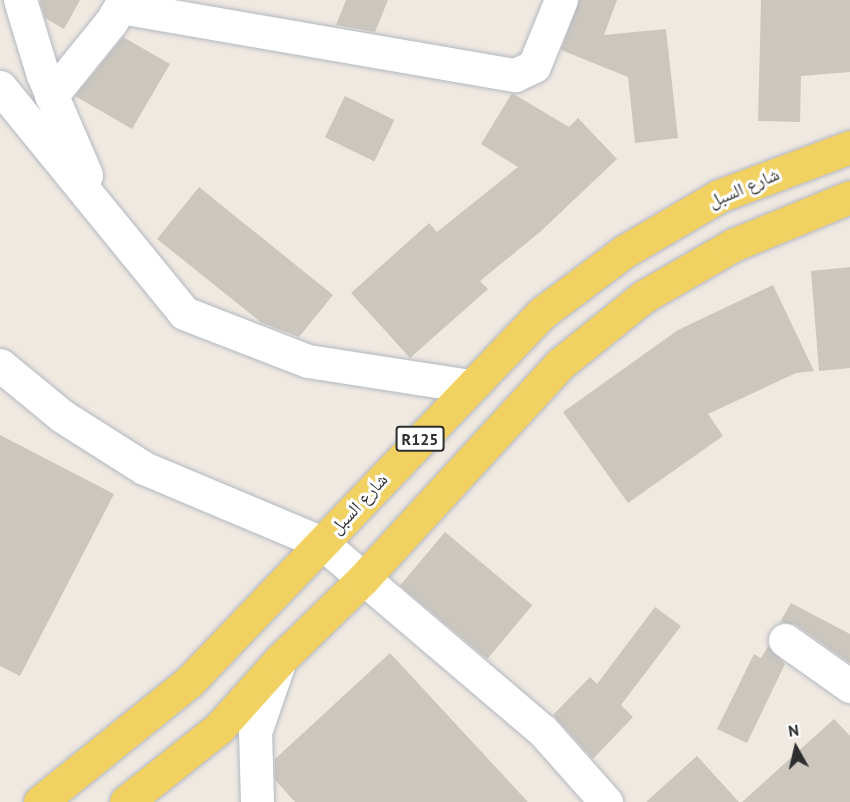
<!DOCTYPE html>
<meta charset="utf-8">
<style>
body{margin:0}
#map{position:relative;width:850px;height:802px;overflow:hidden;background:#efe9e1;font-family:"PT Sans","Noto Naskh Arabic",sans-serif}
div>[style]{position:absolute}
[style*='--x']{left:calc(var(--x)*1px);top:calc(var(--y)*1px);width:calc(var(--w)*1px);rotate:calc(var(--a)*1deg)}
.building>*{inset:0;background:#cbc7bf;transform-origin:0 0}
.roads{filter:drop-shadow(0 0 2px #b4b7c1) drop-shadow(0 0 2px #b4b7c1)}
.minor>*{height:33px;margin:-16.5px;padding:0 16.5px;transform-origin:16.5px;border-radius:16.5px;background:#fff}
.tertiary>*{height:33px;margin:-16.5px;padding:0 16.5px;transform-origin:16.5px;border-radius:16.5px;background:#fff}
.primary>*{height:33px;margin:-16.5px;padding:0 16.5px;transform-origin:16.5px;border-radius:16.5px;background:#f2d163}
span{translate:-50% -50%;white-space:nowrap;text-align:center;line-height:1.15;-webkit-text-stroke:6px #fff;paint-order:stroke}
.shield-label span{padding:2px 4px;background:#fff;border:2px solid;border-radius:4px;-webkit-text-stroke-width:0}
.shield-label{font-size:16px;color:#2e2e2e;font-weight:700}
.street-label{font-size:18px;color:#2e2e2e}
.north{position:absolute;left:766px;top:718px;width:60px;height:60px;-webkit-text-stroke:4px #fff;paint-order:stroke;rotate:352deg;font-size:16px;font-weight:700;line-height:24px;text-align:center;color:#2e2e2e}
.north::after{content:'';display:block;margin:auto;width:21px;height:27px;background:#2e2e2e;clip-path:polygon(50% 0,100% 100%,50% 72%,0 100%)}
</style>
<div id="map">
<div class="building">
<div style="clip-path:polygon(40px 0,80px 0,64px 29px,45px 18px)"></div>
<div style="clip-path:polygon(346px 0,388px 0,375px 32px,336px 25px)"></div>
<div style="clip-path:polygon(579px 0,617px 0,604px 35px,666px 29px,678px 138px,635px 143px,628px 77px,561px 50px)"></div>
<div style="clip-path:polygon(761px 0,850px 0,850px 72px,801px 76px,800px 122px,758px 121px)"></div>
<div style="clip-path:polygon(123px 37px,170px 64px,132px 129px,75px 96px)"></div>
<div style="clip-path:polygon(512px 93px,569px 127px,578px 118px,617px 159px,540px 232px,480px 281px,488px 289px,410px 358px,351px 293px,429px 223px,437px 232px,518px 167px,481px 144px)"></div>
<div style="left:345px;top:96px;width:55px;height:46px;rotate:26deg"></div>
<div style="clip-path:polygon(199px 187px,333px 295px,299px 337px,262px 323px,157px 239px)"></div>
<div style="clip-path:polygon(850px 267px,850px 368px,819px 371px,811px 271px)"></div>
<div style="clip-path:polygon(773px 285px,814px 371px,796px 373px,708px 414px,723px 436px,628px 503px,563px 412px,678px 330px)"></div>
<div style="clip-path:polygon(0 435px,114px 494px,20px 676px,0 666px)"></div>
<div style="left:445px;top:532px;width:114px;height:70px;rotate:40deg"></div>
<div style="clip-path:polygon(791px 603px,850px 634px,850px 663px,796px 625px,780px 622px)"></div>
<div style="clip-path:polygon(655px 607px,681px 626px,621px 705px,633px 717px,593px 759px,553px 715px,590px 677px,597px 684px)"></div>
<div style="clip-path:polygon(768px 646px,785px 664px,747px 743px,717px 729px,754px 654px,761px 658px)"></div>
<div style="clip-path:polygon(390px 653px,528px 802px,295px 802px,275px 780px,275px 759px)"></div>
<div style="clip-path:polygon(834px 719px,850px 736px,850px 802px,742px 802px)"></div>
<div style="clip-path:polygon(697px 756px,739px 802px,646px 802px)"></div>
</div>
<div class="roads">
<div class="minor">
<div style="--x:20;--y:0;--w:78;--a:73"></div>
<div style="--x:43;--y:75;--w:109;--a:66.7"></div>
<div style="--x:120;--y:7;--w:401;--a:9.8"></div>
<div style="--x:515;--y:75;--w:21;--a:-25"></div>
<div style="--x:534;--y:66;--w:71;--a:-67.8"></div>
<div style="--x:0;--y:87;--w:291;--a:50.8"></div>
<div style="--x:184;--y:313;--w:133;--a:21.2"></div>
<div style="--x:308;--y:361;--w:164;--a:8.8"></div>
<div style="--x:51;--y:96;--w:95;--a:-51"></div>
<div style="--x:111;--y:22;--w:26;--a:-59"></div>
<div style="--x:0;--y:365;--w:80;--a:39.4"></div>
<div style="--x:62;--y:416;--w:97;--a:32.4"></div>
<div style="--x:144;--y:468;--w:193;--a:22.8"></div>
<div style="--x:785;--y:640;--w:80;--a:35.3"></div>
<div style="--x:257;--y:802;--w:70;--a:-91.6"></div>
<div style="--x:255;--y:732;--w:76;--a:-70.9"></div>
</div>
<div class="tertiary">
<div style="--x:322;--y:543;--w:290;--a:40.4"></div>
<div style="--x:543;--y:731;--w:95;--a:48.4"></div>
</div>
<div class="primary">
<div style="--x:40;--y:802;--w:193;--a:-38.9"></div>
<div style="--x:190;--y:681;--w:509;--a:-46.27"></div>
<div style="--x:542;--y:313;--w:104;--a:-36.8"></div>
<div style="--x:625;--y:251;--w:109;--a:-30.3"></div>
<div style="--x:719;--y:196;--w:140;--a:-20.5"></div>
<div style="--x:126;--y:802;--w:119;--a:-38.5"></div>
<div style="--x:219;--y:728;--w:91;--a:-48.1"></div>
<div style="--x:280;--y:660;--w:116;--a:-44.3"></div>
<div style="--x:363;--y:579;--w:292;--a:-47.5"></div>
<div style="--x:560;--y:364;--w:107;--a:-38.9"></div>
<div style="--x:643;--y:297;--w:104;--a:-30"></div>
<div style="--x:733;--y:245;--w:126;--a:-22.3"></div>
</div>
</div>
<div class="shield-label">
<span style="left:420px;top:439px">R125</span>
</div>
<div class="street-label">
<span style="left:744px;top:188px;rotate:-23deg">شارع السبل</span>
<span style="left:359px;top:504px;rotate:-47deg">شارع السبل</span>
</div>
<div class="north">N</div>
</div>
